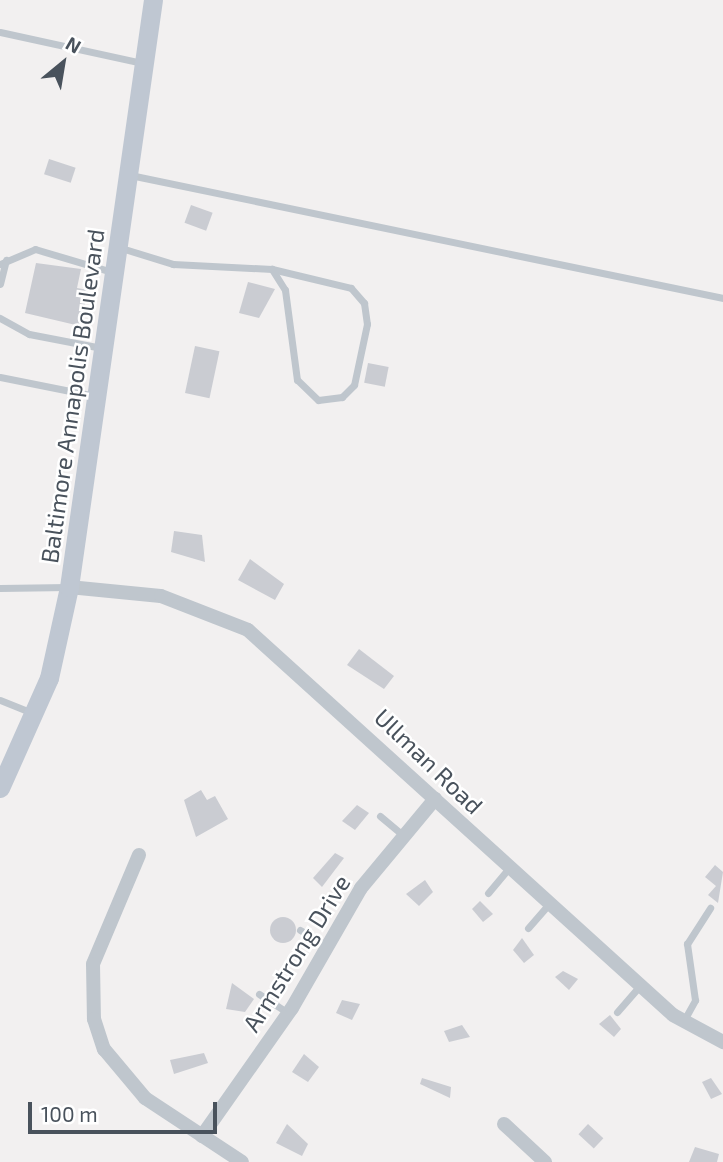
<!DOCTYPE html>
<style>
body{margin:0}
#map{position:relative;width:723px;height:1162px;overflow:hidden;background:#f2f0f0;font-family:"Exo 2",sans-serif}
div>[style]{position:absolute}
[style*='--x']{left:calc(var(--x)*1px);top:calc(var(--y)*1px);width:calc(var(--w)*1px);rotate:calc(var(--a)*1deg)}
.building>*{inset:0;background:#caccd2;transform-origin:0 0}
.round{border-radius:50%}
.service>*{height:7px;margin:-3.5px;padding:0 3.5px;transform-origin:3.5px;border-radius:3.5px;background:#bfc6cd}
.minor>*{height:14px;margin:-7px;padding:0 7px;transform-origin:7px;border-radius:7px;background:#bfc6cd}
.secondary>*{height:19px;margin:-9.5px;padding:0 9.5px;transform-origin:9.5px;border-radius:9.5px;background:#bfc7d2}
span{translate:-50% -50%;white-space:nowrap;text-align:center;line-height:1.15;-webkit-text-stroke:5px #fff;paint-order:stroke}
.street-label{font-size:24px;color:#49525c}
.north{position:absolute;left:28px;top:28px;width:70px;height:70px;-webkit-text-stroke:5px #fff;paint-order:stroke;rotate:30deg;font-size:19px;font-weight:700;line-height:28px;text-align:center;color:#49525c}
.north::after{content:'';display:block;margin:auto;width:24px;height:32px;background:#49525c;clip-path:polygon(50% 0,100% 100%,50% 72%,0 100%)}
.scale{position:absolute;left:28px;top:1102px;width:189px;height:32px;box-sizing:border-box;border:4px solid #49525c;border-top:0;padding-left:9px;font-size:21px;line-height:24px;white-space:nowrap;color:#49525c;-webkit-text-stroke:5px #fff;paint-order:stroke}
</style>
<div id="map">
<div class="building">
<div style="left:49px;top:159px;width:28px;height:16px;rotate:18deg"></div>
<div style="left:191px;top:205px;width:23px;height:19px;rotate:20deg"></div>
<div style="clip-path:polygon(36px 263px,81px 269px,77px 288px,88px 290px,80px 326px,25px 313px)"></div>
<div style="clip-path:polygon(248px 282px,275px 289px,259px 318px,239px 313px)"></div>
<div style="left:195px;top:346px;width:25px;height:48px;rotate:12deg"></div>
<div style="left:368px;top:363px;width:21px;height:20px;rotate:11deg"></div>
<div style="clip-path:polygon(174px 531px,202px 535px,205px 562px,171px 552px)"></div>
<div style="clip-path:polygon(250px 559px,284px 584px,275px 600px,238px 580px)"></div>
<div style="clip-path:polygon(359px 649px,394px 676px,384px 689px,347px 665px)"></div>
<div style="clip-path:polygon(201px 790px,207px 800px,215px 796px,228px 819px,196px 837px,184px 800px)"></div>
<div style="clip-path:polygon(357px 805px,369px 813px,355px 830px,342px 821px)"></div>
<div style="clip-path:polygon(335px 853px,344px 858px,322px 887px,313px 878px)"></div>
<div style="clip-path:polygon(715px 865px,723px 872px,718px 903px,708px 895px,716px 886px,705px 877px)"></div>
<div style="clip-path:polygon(425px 880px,433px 892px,419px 906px,406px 894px)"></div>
<div style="clip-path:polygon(480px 901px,493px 914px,483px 922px,472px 909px)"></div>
<div class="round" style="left:270px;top:917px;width:26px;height:26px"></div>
<div style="clip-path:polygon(522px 938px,534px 955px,524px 963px,513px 950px)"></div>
<div style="clip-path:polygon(563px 971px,578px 979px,569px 990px,555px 977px)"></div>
<div style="clip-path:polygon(232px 983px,254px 999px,245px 1012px,226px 1009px)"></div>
<div style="clip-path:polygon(342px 1000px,360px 1004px,352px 1020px,336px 1013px)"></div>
<div style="clip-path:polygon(610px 1015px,621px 1029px,614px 1037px,599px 1024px)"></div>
<div style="clip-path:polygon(462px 1025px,470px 1037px,449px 1042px,444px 1031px)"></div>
<div style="clip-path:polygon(204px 1053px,208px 1063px,174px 1074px,170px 1060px)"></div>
<div style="clip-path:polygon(304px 1054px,319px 1067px,308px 1082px,292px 1072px)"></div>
<div style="clip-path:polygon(422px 1078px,451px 1087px,450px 1098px,420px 1084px)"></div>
<div style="clip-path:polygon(711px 1078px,722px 1094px,711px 1099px,702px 1082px)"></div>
<div style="clip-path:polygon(287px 1124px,308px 1144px,302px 1156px,276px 1143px)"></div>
<div style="left:588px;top:1124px;width:21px;height:14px;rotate:43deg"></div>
<div style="clip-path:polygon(695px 1147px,719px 1154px,717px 1162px,689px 1162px)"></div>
</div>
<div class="service">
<div style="--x:0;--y:32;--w:145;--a:12.3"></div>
<div style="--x:130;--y:175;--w:606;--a:11.72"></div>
<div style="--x:118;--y:247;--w:58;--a:17.2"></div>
<div style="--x:173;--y:264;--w:99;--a:2.9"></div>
<div style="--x:272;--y:269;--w:81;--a:13.5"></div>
<div style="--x:351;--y:288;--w:20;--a:49"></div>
<div style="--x:364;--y:303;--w:21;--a:82"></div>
<div style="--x:367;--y:324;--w:62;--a:102"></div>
<div style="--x:354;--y:385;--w:17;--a:135"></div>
<div style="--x:342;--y:397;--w:24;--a:173"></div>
<div style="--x:318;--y:400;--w:29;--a:-136"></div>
<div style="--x:297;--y:380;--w:91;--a:-97.6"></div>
<div style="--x:285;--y:290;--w:25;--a:-122"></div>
<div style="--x:0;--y:264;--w:38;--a:-23"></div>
<div style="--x:35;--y:249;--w:80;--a:16.6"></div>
<div style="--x:0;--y:284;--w:25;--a:-76"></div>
<div style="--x:0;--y:318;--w:33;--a:29"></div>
<div style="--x:29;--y:334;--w:74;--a:10.9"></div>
<div style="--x:0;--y:377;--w:97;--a:11.3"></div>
<div style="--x:0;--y:588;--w:68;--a:-0.8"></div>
<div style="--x:0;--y:700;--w:35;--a:22"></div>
<div style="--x:380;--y:816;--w:31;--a:40"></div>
<div style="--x:488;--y:893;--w:33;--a:-50"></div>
<div style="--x:528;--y:928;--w:32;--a:-49"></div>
<div style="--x:300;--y:930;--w:32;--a:30"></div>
<div style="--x:259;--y:994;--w:35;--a:33"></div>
<div style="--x:617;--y:1012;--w:35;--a:-49"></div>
<div style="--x:683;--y:1022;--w:25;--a:-61"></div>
<div style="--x:695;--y:1000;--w:57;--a:-98.1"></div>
<div style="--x:687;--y:944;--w:43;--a:-57.4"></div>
</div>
<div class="minor">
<div style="--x:69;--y:587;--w:92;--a:5.6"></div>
<div style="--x:161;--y:596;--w:93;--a:21.3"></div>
<div style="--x:248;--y:630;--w:573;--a:42.17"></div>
<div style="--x:673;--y:1015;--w:57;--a:28.4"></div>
<div style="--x:139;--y:855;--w:118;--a:112.9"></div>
<div style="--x:93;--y:964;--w:55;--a:89"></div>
<div style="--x:94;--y:1019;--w:32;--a:72"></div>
<div style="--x:104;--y:1049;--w:64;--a:50.1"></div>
<div style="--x:145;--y:1098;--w:116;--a:33.4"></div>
<div style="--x:504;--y:1124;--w:56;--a:42.8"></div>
<div style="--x:202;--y:1136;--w:156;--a:-54.9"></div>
<div style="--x:292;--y:1008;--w:138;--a:-60.1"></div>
<div style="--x:361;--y:888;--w:116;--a:-50.3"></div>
</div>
<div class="secondary">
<div style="--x:0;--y:788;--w:120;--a:-66"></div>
<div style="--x:49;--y:678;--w:93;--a:-77.6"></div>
<div style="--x:69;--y:587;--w:593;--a:-81.86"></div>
</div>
<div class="street-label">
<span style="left:72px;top:396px;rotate:-82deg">Baltimore Annapolis Boulevard</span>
<span style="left:429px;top:761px;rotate:44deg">Ullman Road</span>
<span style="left:296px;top:953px;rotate:-58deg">Armstrong Drive</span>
</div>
<div class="north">N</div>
<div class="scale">100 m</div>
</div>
